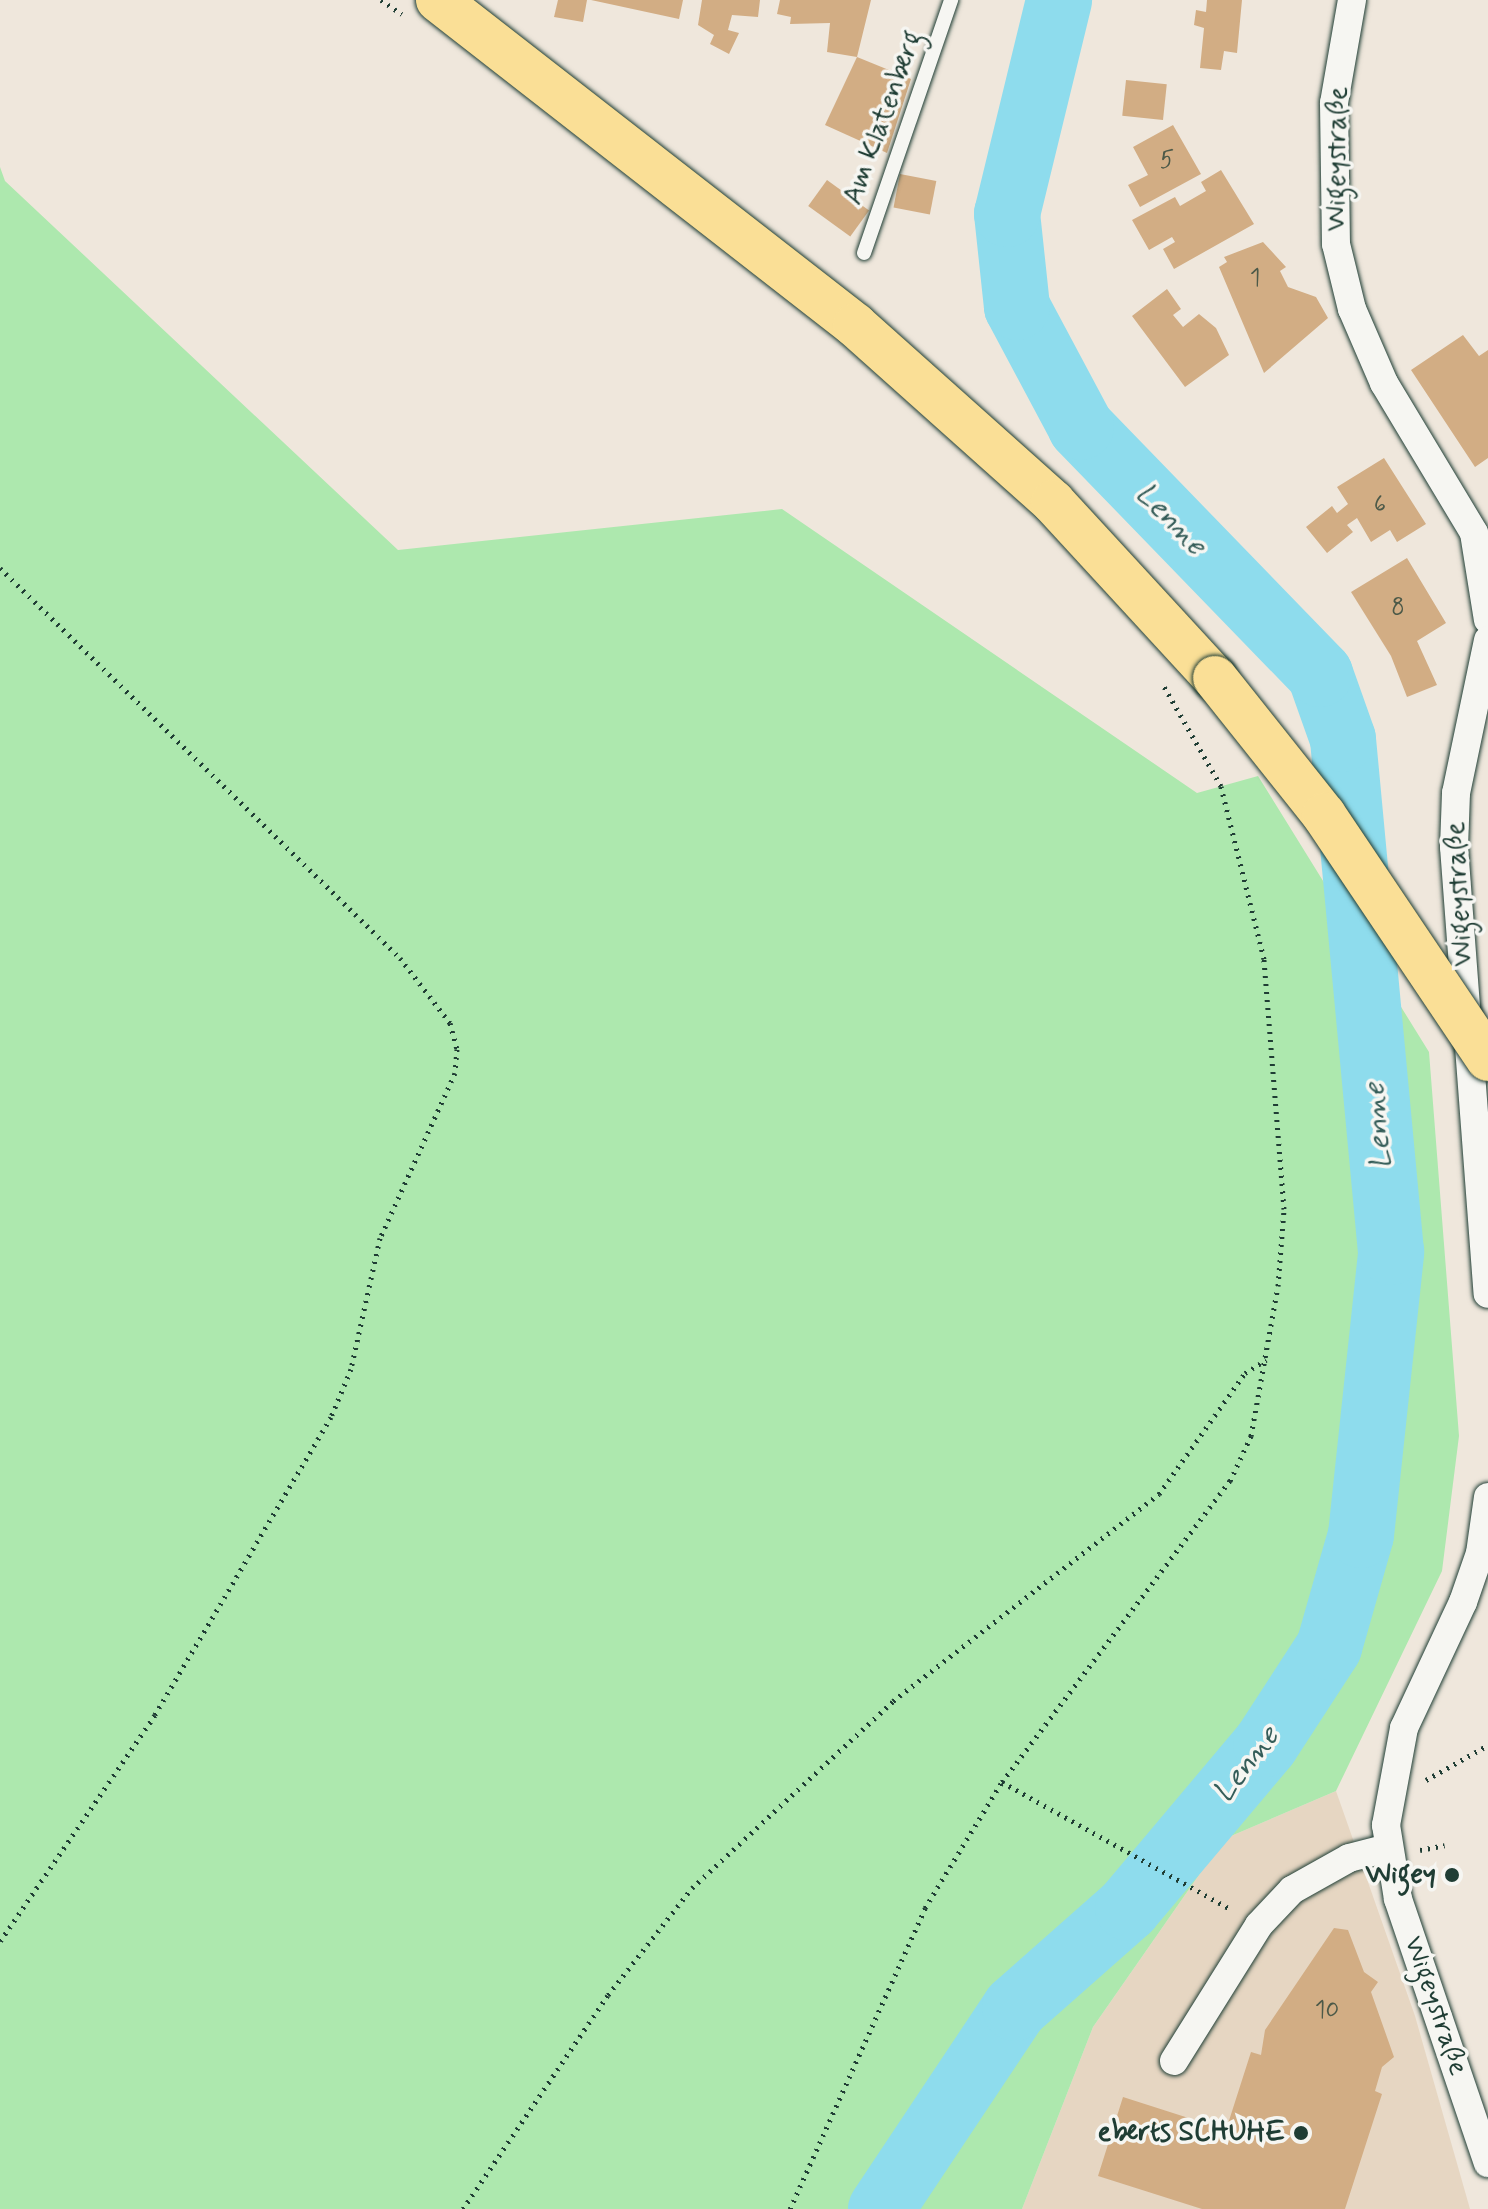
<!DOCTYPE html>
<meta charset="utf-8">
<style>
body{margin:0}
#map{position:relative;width:1488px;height:2209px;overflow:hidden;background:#efe7dc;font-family:Mynerve,sans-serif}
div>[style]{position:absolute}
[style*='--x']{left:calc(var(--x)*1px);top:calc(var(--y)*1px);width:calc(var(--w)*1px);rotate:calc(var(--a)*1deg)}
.built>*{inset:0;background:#e6d6c2}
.green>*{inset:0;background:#ade8ae}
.river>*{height:66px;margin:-33px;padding:0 33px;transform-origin:33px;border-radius:33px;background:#8edced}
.building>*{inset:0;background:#d2ad84;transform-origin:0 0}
.path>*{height:5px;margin-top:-2.5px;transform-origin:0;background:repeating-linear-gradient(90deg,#1f3d34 0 2px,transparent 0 8px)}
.roads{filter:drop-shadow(0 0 2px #1f3d34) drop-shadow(0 0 2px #1f3d34)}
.lane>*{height:14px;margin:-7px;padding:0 7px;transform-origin:7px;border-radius:7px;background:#f6f6f2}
.street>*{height:28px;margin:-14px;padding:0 14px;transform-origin:14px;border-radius:14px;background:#f6f6f2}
.primary>*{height:44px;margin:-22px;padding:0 22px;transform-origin:22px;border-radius:22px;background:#fadf96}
.bridges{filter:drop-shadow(0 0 2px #1f3d34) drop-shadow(0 0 2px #1f3d34)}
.primary-bridge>*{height:44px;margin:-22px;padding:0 22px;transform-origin:22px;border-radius:22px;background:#fadf96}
.dots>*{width:22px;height:22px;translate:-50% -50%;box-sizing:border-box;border:4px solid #f6f6f2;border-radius:50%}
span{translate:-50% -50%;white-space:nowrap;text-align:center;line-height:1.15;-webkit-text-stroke:7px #f6f6f2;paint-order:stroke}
.number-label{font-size:24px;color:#4c5948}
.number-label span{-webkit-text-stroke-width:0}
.street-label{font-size:28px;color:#1f3d34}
.poi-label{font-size:28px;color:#1f3d34;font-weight:700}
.right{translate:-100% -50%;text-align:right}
.water-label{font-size:30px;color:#355d59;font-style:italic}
</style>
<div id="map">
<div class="built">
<div style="clip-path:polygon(1336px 1791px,1415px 2016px,1470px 2209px,1022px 2209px,1093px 2027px,1224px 1839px)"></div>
</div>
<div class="green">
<div style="clip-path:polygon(0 167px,5px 181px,398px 550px,782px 509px,1197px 793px,1258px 776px,1429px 1052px,1459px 1436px,1442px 1571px,1336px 1791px,1224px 1839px,1093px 2027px,1022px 2209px,0 2209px)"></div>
</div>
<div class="river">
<div style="--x:881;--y:2209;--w:242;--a:-56.3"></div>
<div style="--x:1015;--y:2008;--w:151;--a:-41.5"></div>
<div style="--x:1128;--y:1908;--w:214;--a:-49.9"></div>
<div style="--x:1266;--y:1744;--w:116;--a:-57"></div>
<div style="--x:1329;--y:1647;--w:116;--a:-74.1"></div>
<div style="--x:1361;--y:1535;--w:285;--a:-83.9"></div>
<div style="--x:1391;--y:1252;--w:515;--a:-95.35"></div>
<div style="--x:1343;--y:739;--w:69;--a:-109.5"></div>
<div style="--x:1320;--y:674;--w:344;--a:-134.1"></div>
<div style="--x:1081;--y:427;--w:136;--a:-118.1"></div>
<div style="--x:1017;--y:307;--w:94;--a:-96.1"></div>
<div style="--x:1007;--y:214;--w:220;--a:-76.3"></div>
</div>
<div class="building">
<div style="clip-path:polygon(558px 0,587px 0,583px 22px,554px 17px)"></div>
<div style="clip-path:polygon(591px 0,683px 0,679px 19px)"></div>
<div style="clip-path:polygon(702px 0,760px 0,758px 17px,732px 15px,728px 30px,739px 33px,729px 54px,710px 44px,714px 35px,698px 25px)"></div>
<div style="clip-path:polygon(780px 0,871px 0,857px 57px,827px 52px,830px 23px,790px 24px,791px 17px,777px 14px)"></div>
<div style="clip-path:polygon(1207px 0,1242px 0,1237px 53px,1224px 51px,1221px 70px,1200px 68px,1204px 28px,1194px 25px,1196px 10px,1206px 12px)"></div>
<div style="clip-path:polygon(857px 57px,911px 79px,887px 153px,825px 125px)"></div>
<div style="left:1126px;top:80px;width:41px;height:36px;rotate:6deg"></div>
<div style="clip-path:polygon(1173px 125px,1201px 174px,1140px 207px,1128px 185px,1148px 175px,1133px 147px)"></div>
<div style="clip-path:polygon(1221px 170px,1254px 224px,1174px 269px,1163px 249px,1175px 242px,1172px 237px,1149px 250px,1132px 220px,1175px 197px,1180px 206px,1206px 191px,1201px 182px)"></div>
<div style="left:900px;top:174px;width:37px;height:34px;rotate:11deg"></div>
<div style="left:827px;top:180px;width:52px;height:32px;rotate:36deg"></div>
<div style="clip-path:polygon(1263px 242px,1286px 267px,1280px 271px,1288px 287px,1316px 297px,1328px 318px,1264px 373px,1219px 267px,1227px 262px,1224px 257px)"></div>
<div style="clip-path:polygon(1167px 289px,1181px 309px,1173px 315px,1183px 327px,1199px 314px,1216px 328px,1229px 355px,1185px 387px,1132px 316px)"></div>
<div style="clip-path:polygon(1463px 335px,1479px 356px,1488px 350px,1488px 458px,1475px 467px,1411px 370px)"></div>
<div style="clip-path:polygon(1384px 458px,1426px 524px,1397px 542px,1390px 530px,1371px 542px,1357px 518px,1347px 525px,1353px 532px,1327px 553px,1306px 527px,1332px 506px,1337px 513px,1348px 504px,1337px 487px)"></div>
<div style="clip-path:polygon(1407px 558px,1446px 623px,1417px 641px,1437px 685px,1407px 697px,1391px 656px,1351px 592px)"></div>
<div style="clip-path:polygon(1334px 1928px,1348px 1930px,1364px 1972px,1378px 1982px,1371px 1992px,1394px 2057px,1382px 2067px,1375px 2091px,1382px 2094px,1345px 2209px,1202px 2209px,1098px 2176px,1123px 2097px,1226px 2130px,1251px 2052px,1261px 2055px,1265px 2030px)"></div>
</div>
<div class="path">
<div style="--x:381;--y:0;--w:25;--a:34"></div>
<div style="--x:0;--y:568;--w:559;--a:44.27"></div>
<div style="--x:400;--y:958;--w:82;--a:52.4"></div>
<div style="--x:450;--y:1023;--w:27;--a:75"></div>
<div style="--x:457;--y:1049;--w:24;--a:95"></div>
<div style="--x:455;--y:1073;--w:181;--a:114.4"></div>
<div style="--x:380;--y:1238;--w:134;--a:102.5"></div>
<div style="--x:351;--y:1369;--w:52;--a:112.6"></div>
<div style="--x:331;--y:1417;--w:346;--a:120.6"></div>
<div style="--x:155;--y:1715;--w:274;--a:124.4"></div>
<div style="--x:1426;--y:1780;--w:71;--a:-29.4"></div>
<div style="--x:1002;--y:1782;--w:263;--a:29.1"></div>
<div style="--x:1420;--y:1850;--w:25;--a:-11"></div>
<div style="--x:463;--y:2209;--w:258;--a:-55.9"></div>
<div style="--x:608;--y:1995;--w:136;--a:-51.9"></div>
<div style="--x:692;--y:1888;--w:275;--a:-42.9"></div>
<div style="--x:893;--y:1701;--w:337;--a:-37.9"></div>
<div style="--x:1159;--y:1494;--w:148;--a:-54.6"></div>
<div style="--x:1245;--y:1373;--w:25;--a:-32"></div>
<div style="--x:790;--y:2209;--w:330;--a:-65.8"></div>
<div style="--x:925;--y:1908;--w:148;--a:-58.6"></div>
<div style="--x:1002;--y:1782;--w:378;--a:-52.9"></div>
<div style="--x:1230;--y:1481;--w:50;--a:-65"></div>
<div style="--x:1251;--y:1436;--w:152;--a:-79.8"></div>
<div style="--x:1278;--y:1286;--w:77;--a:-85.5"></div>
<div style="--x:1284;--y:1209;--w:251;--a:-94.6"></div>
<div style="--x:1264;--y:959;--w:178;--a:-104"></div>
<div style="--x:1221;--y:786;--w:119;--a:-119.8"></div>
</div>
<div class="roads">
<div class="lane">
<div style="--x:864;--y:253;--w:268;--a:-71"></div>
</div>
<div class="street">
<div style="--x:1352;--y:0;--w:105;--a:99.9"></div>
<div style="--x:1334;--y:103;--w:141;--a:89.2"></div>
<div style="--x:1336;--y:244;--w:67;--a:76.2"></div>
<div style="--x:1352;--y:309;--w:81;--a:66.6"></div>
<div style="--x:1384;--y:383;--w:175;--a:59"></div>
<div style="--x:1474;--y:533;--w:88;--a:80.9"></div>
<div style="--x:1488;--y:640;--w:156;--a:101.8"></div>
<div style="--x:1456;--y:793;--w:54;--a:92.1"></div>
<div style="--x:1454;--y:847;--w:448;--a:85.7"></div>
<div style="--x:1488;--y:1497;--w:57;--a:98.1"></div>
<div style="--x:1480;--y:1553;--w:52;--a:109.1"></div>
<div style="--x:1463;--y:1602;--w:139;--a:115.1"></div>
<div style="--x:1404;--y:1728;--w:99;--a:100.5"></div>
<div style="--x:1386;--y:1825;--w:75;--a:80.8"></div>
<div style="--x:1398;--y:1899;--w:279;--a:71.2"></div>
<div style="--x:1174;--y:2061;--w:160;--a:-58"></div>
<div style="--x:1259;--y:1925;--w:48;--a:-46.7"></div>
<div style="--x:1292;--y:1890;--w:65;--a:-29.3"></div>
<div style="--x:1349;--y:1858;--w:40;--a:-14.4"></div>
</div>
<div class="primary">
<div style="--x:438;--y:0;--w:529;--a:37.93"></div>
<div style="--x:855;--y:325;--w:266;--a:41.8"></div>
<div style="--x:1053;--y:502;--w:239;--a:47.4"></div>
</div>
</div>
<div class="bridges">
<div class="primary-bridge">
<div style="--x:1215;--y:678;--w:175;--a:51.5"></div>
<div style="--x:1324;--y:815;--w:294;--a:56.1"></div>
</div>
</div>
<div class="dots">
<div style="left:1452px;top:1875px;background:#1f3d34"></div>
<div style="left:1301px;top:2133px;background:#1f3d34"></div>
</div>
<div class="number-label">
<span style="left:1167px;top:161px">5</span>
<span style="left:1255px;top:279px">1</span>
<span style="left:1380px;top:505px">6</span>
<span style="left:1398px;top:608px">8</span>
<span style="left:1327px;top:2011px">10</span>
</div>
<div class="street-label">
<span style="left:884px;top:118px;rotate:-70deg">Am Klatenberg</span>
<span style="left:1338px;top:159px;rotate:-89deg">Wigeystraße</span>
<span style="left:1460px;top:894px;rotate:-93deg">Wigeystraße</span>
<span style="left:1435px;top:2006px;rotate:71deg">Wigeystraße</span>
</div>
<div class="poi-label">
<span class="right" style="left:1436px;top:1875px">Wigey</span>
<span class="right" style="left:1285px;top:2133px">eberts SCHUHE</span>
</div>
<div class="water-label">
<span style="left:1170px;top:520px;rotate:46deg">Lenne</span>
<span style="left:1379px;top:1126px;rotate:-95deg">Lenne</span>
<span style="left:1247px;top:1765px;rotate:-52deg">Lenne</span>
</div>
</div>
